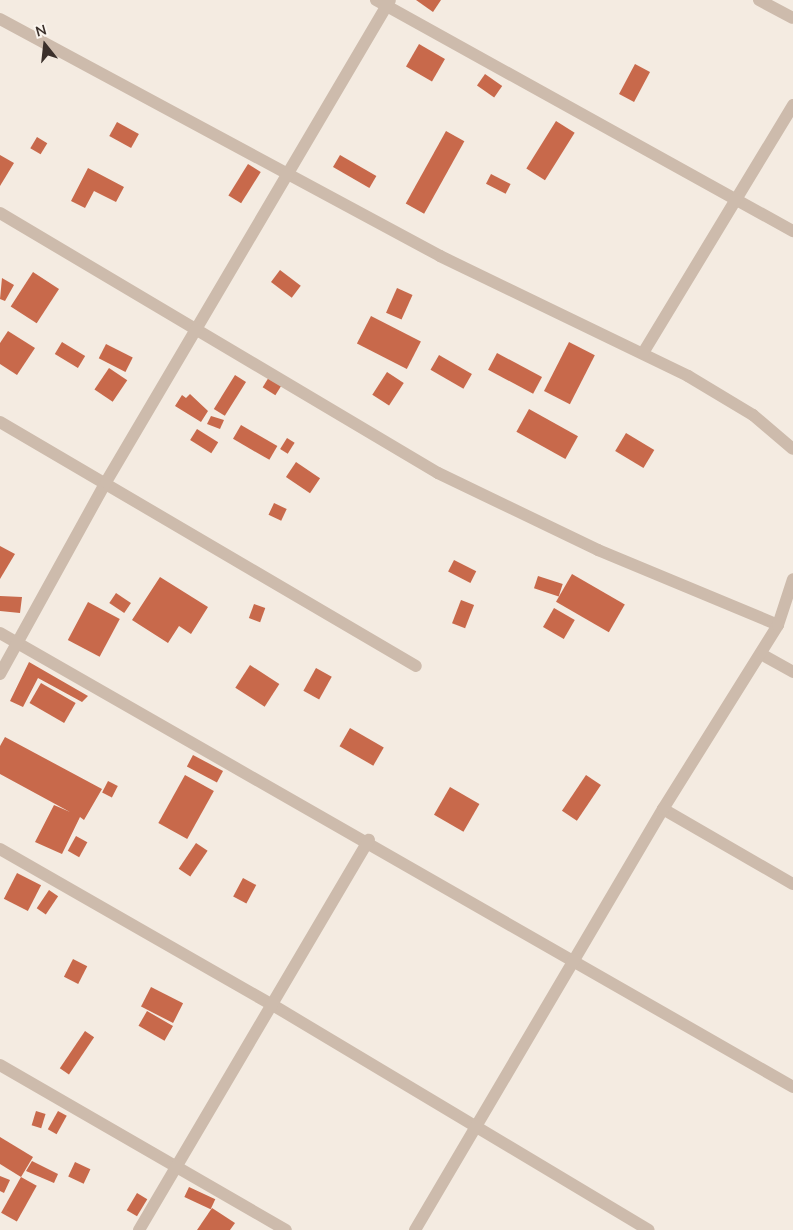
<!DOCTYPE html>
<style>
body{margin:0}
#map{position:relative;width:793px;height:1230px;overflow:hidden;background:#f4ebe1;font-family:Mulish,sans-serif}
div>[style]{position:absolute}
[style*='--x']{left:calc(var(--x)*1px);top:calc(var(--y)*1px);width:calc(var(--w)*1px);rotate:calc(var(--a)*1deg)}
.building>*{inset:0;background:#c8694b;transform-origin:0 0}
.minor>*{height:12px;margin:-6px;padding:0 6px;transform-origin:6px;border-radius:6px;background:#cdbbac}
span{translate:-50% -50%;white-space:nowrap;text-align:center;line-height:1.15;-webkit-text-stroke:4.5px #fbf5ee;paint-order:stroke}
.north{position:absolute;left:20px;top:20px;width:50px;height:50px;-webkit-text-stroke:4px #fbf5ee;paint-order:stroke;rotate:344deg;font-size:14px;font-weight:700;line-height:20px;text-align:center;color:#3b302b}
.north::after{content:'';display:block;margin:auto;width:18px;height:22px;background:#3b302b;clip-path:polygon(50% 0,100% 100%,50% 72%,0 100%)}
</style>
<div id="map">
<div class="building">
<div style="clip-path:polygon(416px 0,441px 0,433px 12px)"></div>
<div style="left:419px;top:44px;width:30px;height:26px;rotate:30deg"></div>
<div style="left:635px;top:64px;width:17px;height:34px;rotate:28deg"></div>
<div style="left:485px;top:74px;width:21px;height:14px;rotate:35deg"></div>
<div style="left:556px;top:121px;width:22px;height:56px;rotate:32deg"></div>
<div style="left:117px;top:122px;width:25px;height:16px;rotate:29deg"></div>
<div style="left:446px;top:131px;width:21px;height:83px;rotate:29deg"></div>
<div style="left:37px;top:137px;width:12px;height:13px;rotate:31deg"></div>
<div style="clip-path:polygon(0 155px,14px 163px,0 186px)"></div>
<div style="left:340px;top:155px;width:42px;height:14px;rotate:30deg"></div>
<div style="left:248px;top:164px;width:15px;height:37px;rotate:32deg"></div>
<div style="clip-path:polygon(88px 168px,124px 187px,116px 202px,94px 191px,85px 208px,71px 201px)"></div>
<div style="left:491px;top:174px;width:22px;height:11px;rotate:27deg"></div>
<div style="left:280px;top:270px;width:26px;height:15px;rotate:37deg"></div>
<div style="left:33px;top:272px;width:31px;height:41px;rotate:33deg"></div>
<div style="clip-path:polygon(2px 278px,14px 285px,5px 301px,0 299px)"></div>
<div style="left:397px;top:288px;width:17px;height:27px;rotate:24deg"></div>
<div style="left:371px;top:316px;width:56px;height:31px;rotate:27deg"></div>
<div style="clip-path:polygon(8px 331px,35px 348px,17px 375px,0 364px,0 343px)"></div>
<div style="left:62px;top:342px;width:27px;height:14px;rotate:31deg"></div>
<div style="left:569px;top:342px;width:29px;height:55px;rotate:27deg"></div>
<div style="left:106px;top:344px;width:30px;height:16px;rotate:27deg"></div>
<div style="left:497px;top:353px;width:51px;height:19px;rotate:28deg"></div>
<div style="left:439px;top:355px;width:38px;height:17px;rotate:30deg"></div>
<div style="left:109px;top:368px;width:22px;height:26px;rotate:34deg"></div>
<div style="left:387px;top:372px;width:20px;height:27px;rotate:33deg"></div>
<div style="left:235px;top:375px;width:13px;height:40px;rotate:32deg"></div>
<div style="left:269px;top:377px;width:15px;height:12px;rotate:32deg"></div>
<div style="clip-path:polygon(190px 394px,208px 411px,201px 422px,175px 406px,182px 395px,186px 398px)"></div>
<div style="left:529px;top:409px;width:56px;height:26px;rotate:29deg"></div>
<div style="clip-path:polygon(211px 416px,224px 420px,220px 429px,207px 424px)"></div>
<div style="left:241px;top:425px;width:42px;height:16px;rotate:30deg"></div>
<div style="left:197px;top:429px;width:25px;height:13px;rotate:32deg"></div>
<div style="left:626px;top:433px;width:33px;height:21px;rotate:31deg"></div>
<div style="left:287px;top:438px;width:9px;height:13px;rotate:32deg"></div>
<div style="left:296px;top:462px;width:29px;height:18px;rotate:34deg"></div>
<div style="left:274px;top:503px;width:14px;height:13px;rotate:25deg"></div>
<div style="clip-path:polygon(0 546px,15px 554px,0 579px)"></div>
<div style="left:454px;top:560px;width:25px;height:13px;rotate:27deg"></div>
<div style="left:572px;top:574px;width:61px;height:32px;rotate:30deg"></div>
<div style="left:538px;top:576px;width:26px;height:13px;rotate:18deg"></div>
<div style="clip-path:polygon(160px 577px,208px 607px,191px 634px,179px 626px,168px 643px,132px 620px)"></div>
<div style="left:116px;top:593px;width:18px;height:12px;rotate:34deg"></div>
<div style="clip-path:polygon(0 596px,22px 597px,20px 613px,0 611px)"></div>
<div style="left:461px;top:600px;width:14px;height:25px;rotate:21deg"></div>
<div style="left:88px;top:602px;width:36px;height:43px;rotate:28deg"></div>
<div style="left:254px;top:604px;width:12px;height:15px;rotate:20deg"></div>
<div style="left:554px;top:608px;width:24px;height:22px;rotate:30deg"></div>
<div style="clip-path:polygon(29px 662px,88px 696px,82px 702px,38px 678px,23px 707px,10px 701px)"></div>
<div style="left:250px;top:665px;width:35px;height:27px;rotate:33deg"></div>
<div style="left:316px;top:668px;width:18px;height:26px;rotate:29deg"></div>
<div style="left:41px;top:683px;width:40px;height:23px;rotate:30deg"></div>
<div style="left:350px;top:728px;width:39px;height:21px;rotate:30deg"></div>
<div style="clip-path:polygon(5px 737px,102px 789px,84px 820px,80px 817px,62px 854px,35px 842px,54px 805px,70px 812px,0 774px,0 746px)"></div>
<div style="left:193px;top:755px;width:34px;height:13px;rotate:28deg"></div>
<div style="left:185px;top:775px;width:33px;height:55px;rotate:29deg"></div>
<div style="left:586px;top:775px;width:18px;height:43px;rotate:34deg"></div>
<div style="left:108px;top:781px;width:11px;height:13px;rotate:27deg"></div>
<div style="left:450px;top:787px;width:34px;height:32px;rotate:30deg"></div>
<div style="left:76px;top:836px;width:13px;height:17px;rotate:29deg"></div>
<div style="left:196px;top:843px;width:14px;height:31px;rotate:34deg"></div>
<div style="left:17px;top:873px;width:27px;height:29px;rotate:27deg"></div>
<div style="left:243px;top:878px;width:15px;height:21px;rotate:28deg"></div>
<div style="left:49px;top:890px;width:11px;height:22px;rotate:34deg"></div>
<div style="left:73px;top:959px;width:16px;height:20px;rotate:27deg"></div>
<div style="left:151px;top:987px;width:36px;height:22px;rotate:27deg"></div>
<div style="left:147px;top:1011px;width:30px;height:17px;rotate:30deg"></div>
<div style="left:85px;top:1031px;width:11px;height:45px;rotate:34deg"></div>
<div style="left:36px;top:1111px;width:10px;height:15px;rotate:17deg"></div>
<div style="left:58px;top:1111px;width:10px;height:21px;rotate:29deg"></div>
<div style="clip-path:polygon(0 1137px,33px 1157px,21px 1177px,0 1164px)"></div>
<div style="clip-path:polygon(32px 1161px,58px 1174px,54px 1183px,26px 1171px)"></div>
<div style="left:75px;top:1162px;width:17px;height:16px;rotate:25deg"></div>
<div style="clip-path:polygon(0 1176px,10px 1180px,4px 1193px,0 1191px)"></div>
<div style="left:21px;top:1177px;width:18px;height:41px;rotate:29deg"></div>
<div style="left:189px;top:1187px;width:29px;height:11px;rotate:25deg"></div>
<div style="left:137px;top:1193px;width:12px;height:20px;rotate:31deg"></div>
<div style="clip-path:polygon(212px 1208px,235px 1223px,230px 1230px,197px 1230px)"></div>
</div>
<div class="minor">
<div style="--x:376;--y:0;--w:477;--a:29"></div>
<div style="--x:759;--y:0;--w:38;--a:28"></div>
<div style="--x:0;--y:19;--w:500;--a:28.3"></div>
<div style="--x:440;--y:256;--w:276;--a:25.8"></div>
<div style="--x:688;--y:376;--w:76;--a:31"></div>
<div style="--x:753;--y:415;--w:52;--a:40.4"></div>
<div style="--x:0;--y:213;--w:509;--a:30.69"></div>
<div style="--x:438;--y:473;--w:178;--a:25.7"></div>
<div style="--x:598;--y:550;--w:195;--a:22.6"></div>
<div style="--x:643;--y:353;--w:290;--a:-58.8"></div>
<div style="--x:0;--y:422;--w:482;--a:30.4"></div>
<div style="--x:0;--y:633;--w:914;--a:29.79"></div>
<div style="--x:761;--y:654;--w:37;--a:29"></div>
<div style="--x:0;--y:674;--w:219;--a:-61.1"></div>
<div style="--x:106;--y:482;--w:559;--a:-59.49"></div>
<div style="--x:663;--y:809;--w:150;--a:30"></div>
<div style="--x:0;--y:849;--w:312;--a:29.8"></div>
<div style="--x:271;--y:1004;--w:440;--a:30.9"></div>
<div style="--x:0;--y:1065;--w:330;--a:30"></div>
<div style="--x:139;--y:1230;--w:453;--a:-59.5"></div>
<div style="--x:415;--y:1230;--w:489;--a:-59.5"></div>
<div style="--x:663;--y:809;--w:217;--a:-58"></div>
<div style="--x:778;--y:625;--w:48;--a:-71.9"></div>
</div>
<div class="north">N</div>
</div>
